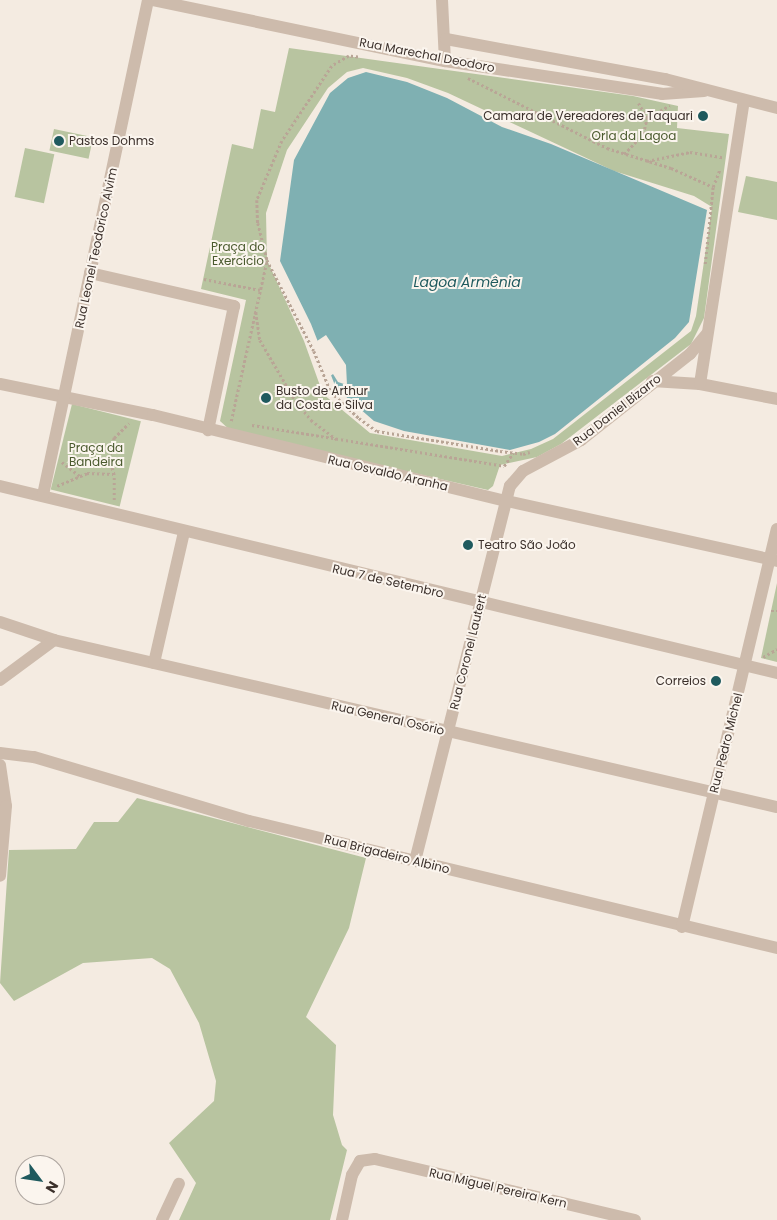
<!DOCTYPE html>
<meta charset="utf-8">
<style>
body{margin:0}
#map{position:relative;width:777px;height:1220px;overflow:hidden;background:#f4ebe1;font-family:Poppins,sans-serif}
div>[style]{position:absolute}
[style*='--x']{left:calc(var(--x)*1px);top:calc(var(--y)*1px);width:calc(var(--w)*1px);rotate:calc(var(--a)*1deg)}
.green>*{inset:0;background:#b8c4a0;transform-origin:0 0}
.water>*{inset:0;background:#7fb0b2}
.pier>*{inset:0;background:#f4ebe1}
.path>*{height:2.5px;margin-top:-1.25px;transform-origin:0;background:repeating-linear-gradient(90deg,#b9a596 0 2.5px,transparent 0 5px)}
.street>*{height:12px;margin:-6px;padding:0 6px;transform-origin:6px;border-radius:6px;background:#cdbbac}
.dots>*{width:14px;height:14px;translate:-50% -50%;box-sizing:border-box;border:2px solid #fbf5ee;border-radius:50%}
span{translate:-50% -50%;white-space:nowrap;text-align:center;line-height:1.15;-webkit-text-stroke:4px #fbf5ee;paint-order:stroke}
.street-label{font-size:12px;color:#3b302b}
.poi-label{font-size:12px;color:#3b302b}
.right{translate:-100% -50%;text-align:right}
.left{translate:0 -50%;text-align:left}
.park-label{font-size:12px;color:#4a5a2e}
.water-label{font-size:14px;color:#1f5a5e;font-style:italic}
.north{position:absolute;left:15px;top:1155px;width:50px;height:50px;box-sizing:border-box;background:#fbf5ee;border:1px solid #aea6a0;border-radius:50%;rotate:121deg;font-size:14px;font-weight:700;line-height:20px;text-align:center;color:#3b302b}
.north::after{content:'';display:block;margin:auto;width:18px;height:22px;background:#1f5a5e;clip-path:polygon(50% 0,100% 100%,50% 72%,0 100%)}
</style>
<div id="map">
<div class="green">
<div style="clip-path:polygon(evenodd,289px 48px,633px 96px,678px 106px,677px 128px,729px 134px,704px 318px,691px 344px,561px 444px,537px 457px,500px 465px,493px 486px,488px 490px,231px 431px,220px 421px,246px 300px,201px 289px,232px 144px,253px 149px,261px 109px,275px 112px,289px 48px,363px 68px,407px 78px,448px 93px,614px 171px,694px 196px,712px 207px,696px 316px,691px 331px,553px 439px,531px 449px,502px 456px,370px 433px,323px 394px,304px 341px,267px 260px,266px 213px,287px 150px,328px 88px,347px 72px,363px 68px)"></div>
<div style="left:54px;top:129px;width:40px;height:22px;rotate:12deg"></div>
<div style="left:25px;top:148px;width:30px;height:50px;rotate:12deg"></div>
<div style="clip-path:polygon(746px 176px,777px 182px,777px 220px,738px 212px)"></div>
<div style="left:72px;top:404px;width:71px;height:88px;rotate:14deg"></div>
<div style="clip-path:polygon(777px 583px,777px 662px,761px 658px)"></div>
<div style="clip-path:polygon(137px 798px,366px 858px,349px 928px,306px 1017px,336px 1045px,333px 1115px,342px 1145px,347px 1150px,330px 1220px,179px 1220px,196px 1183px,169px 1143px,214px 1101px,216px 1081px,199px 1023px,170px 969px,152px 958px,83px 963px,14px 1001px,0 983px,9px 850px,76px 849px,94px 822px,118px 822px)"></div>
</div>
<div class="water">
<div style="clip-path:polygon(366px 72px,407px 82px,447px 98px,502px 127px,551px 144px,707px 210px,689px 322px,675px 338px,555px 434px,539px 442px,510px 450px,404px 431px,374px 421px,336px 388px,311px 324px,280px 261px,294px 160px,330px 93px,348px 78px)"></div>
</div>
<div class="pier">
<div style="clip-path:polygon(326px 335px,346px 365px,347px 385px,338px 382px,333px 374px,329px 377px,317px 341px)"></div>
</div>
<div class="path">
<div style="--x:358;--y:57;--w:9;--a:-174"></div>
<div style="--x:349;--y:56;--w:20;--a:150"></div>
<div style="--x:332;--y:66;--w:90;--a:123.7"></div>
<div style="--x:282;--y:141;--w:64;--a:113"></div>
<div style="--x:257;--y:200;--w:23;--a:88"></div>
<div style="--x:258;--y:223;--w:38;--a:76"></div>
<div style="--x:267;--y:260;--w:102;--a:62.7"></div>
<div style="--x:314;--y:351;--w:44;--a:67.5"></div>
<div style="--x:331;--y:392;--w:38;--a:43"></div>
<div style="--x:359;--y:418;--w:22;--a:36"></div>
<div style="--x:377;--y:431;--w:125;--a:9.2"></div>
<div style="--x:500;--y:451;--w:23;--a:7"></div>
<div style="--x:523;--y:454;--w:7;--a:-16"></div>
<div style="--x:468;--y:78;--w:156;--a:26.7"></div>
<div style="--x:607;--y:148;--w:67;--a:17.4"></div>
<div style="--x:671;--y:168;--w:46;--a:24.3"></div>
<div style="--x:647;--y:118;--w:26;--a:-29"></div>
<div style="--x:624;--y:154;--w:28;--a:-46"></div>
<div style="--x:643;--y:134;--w:16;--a:-76"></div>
<div style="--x:647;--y:118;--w:17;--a:-121"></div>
<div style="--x:647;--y:161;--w:44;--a:-11.8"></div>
<div style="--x:690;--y:152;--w:33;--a:9"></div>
<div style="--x:705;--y:264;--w:77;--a:-84.1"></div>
<div style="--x:713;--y:187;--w:19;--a:-69"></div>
<div style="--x:204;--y:279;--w:57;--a:11.1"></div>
<div style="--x:256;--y:312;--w:28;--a:82"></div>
<div style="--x:260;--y:340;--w:69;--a:59.7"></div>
<div style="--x:295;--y:400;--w:26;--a:51"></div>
<div style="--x:311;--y:420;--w:34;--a:37"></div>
<div style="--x:231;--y:421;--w:165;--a:-77.4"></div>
<div style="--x:252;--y:425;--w:255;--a:9.2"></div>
<div style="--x:504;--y:466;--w:16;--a:-55"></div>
<div style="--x:62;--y:462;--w:24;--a:38"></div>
<div style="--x:57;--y:486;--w:33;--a:-23"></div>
<div style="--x:87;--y:473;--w:26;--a:2"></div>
<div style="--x:114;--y:500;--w:25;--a:-90"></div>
<div style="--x:114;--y:475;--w:17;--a:-107"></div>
<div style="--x:109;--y:459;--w:22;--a:-77"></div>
<div style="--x:114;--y:438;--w:21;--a:-45"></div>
<div style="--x:771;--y:611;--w:6;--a:0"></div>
<div style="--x:763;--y:657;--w:16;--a:-30"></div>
</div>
<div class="street">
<div style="--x:152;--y:0;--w:299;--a:11.8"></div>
<div style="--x:445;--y:61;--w:219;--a:8.6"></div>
<div style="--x:662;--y:94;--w:42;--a:-4.1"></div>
<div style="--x:442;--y:0;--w:61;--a:87.2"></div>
<div style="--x:446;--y:39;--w:223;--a:10.4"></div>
<div style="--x:665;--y:79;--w:116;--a:14.5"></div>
<div style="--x:90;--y:273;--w:148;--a:12.9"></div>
<div style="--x:234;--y:306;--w:127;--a:101.8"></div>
<div style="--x:652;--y:381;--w:48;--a:3.6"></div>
<div style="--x:700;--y:384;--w:78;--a:11"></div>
<div style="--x:0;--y:384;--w:156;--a:11.5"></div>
<div style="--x:153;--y:415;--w:364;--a:13.7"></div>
<div style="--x:507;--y:501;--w:277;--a:12.5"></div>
<div style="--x:700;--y:384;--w:286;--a:-81.2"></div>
<div style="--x:0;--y:486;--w:799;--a:13.53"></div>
<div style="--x:43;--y:495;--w:506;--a:-78.02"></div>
<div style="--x:0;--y:622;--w:57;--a:18.4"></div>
<div style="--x:54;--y:640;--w:742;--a:13.01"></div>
<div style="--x:154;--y:663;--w:134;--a:-77.1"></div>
<div style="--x:0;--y:680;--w:67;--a:-36.5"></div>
<div style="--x:0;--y:753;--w:34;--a:7"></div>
<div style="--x:34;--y:757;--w:224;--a:16.6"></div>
<div style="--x:249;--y:821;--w:543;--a:13.52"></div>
<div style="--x:0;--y:765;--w:41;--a:81.7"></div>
<div style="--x:6;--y:806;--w:70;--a:94.9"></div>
<div style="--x:415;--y:861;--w:387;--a:-75.8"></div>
<div style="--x:510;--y:486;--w:20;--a:-49"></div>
<div style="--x:523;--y:471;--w:66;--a:-28.1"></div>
<div style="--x:581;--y:440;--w:139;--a:-38.3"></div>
<div style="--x:690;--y:354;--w:26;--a:-50"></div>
<div style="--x:682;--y:927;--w:409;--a:-76.6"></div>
<div style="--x:162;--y:1220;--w:40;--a:-65"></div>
<div style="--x:342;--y:1220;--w:46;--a:-77.5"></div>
<div style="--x:352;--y:1175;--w:16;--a:-60"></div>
<div style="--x:360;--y:1161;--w:15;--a:-8"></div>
<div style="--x:375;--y:1159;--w:267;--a:13.2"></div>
</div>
<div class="dots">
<div style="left:703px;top:116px;background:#1f5a5e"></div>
<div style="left:59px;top:141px;background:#1f5a5e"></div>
<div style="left:266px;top:398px;background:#1f5a5e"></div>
<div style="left:468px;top:545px;background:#1f5a5e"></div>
<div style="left:716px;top:681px;background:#1f5a5e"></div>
</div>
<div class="street-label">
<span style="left:427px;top:55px;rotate:11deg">Rua Marechal Deodoro</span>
<span style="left:96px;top:248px;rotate:-78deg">Rua Leonel Teodorico Alvim</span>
<span style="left:617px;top:410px;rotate:-38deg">Rua Daniel Bizarro</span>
<span style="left:388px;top:473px;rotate:13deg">Rua Osvaldo Aranha</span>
<span style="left:388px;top:581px;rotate:13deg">Rua 7 de Setembro</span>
<span style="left:468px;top:652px;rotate:-76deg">Rua Coronel Lautert</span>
<span style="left:388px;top:718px;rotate:13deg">Rua General Osório</span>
<span style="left:726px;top:743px;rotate:-76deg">Rua Pedro Michel</span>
<span style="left:387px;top:854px;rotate:14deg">Rua Brigadeiro Albino</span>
<span style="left:498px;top:1188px;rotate:13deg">Rua Miguel Pereira Kern</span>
</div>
<div class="poi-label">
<span class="right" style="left:693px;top:116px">Camara de Vereadores de Taquari</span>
<span class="left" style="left:69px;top:141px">Pastos Dohms</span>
<span class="left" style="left:276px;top:398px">Busto de Arthur<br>da Costa e Silva</span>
<span class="left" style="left:478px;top:545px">Teatro São João</span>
<span class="right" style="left:706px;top:681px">Correios</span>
</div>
<div class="park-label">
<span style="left:634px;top:136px">Orla da Lagoa</span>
<span style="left:238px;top:254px">Praça do<br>Exercício</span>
<span style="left:96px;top:455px">Praça da<br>Bandeira</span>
</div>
<div class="water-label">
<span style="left:467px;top:282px">Lagoa Armênia</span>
</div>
<div class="north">N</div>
</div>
